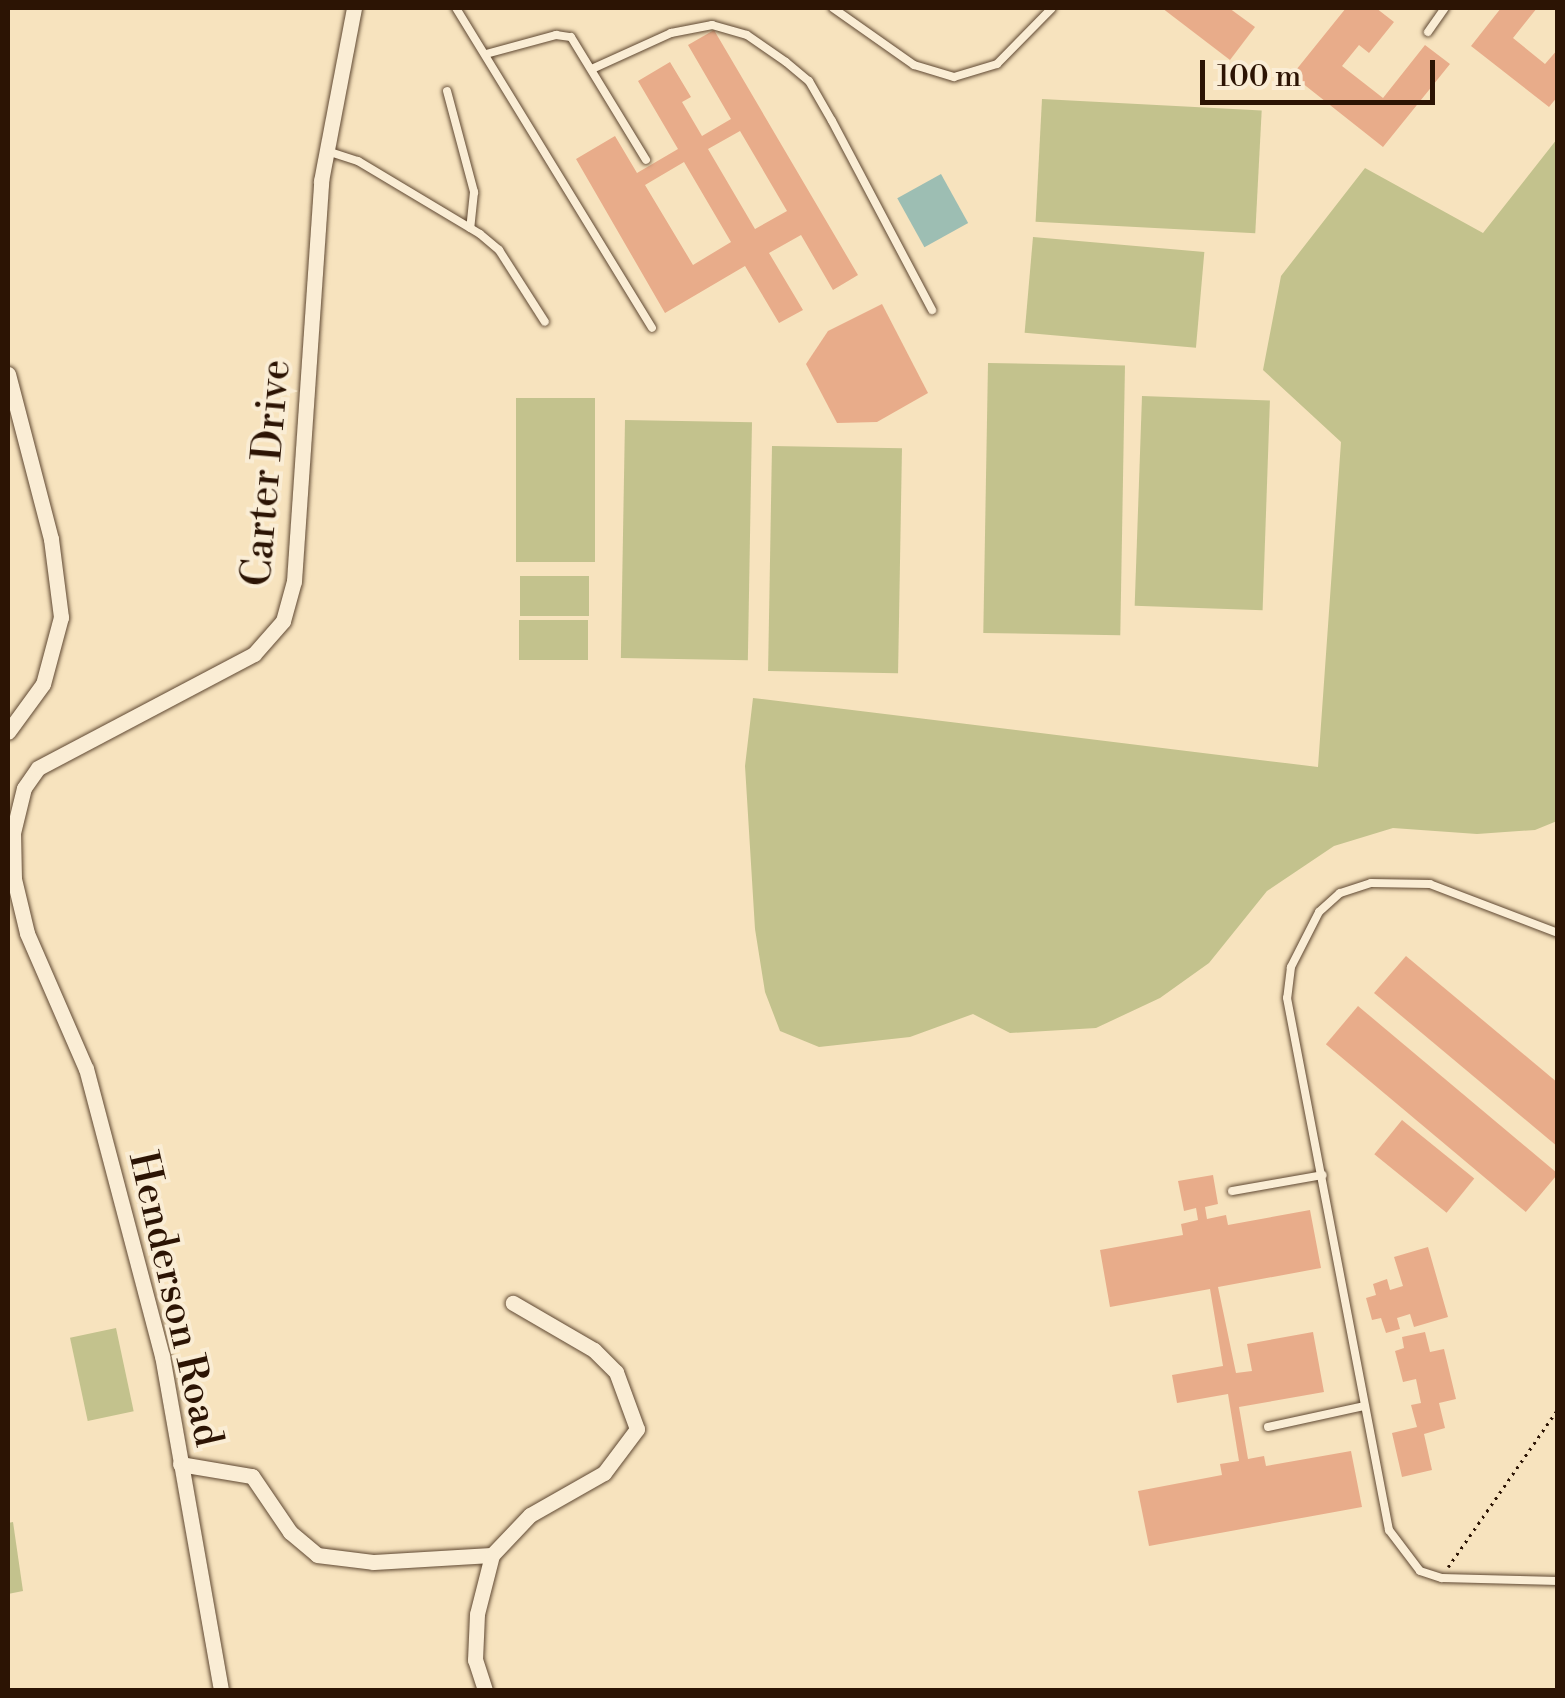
<!DOCTYPE html>
<style>
body{margin:0}
#map{position:relative;width:1565px;height:1698px;overflow:hidden;background:#f7e3be;font-family:"Libre Bodoni",serif}
div>[style]{position:absolute}
[style*='--x']{left:calc(var(--x)*1px);top:calc(var(--y)*1px);width:calc(var(--w)*1px);rotate:calc(var(--a)*1deg)}
.green>*{inset:0;background:#c3c28d;transform-origin:0 0}
.water>*{inset:0;background:#9dbeb3;transform-origin:0 0}
.building>*{inset:0;background:#e8ac8a;transform-origin:0 0}
.path>*{height:2.5px;margin-top:-1.25px;transform-origin:0;background:repeating-linear-gradient(90deg,#2c1404 0 2.5px,transparent 0 7.5px)}
.roads{filter:drop-shadow(0 0 2px #5f4832) drop-shadow(0 0 2px #5f4832)}
.lane>*{height:8px;margin:-4px;padding:0 4px;transform-origin:4px;border-radius:4px;background:#faedd5}
.street>*{height:15px;margin:-7.5px;padding:0 7.5px;transform-origin:7.5px;border-radius:7.5px;background:#faedd5}
span{translate:-50% -50%;white-space:nowrap;text-align:center;line-height:1.15;-webkit-text-stroke:8px #faedd5;paint-order:stroke}
.street-label{font-size:40px;color:#2c1404}
.frame{position:absolute;inset:0;border:10px solid #2c1404;pointer-events:none}
.scale{position:absolute;left:1200px;top:60px;width:235px;height:45px;box-sizing:border-box;border:5px solid #2c1404;border-top:0;padding-left:12px;font-size:30px;line-height:35px;white-space:nowrap;color:#2c1404;-webkit-text-stroke:8px #faedd5;paint-order:stroke}
</style>
<div id="map">
<div class="green">
<div style="left:1042px;top:99px;width:220px;height:123px;rotate:3deg"></div>
<div style="clip-path:polygon(1557px 139px,1557px 821px,1535px 830px,1477px 834px,1393px 828px,1334px 846px,1267px 891px,1209px 963px,1160px 998px,1096px 1028px,1010px 1033px,973px 1014px,910px 1037px,819px 1047px,780px 1031px,765px 992px,755px 929px,745px 766px,753px 698px,1318px 767px,1341px 442px,1263px 370px,1281px 276px,1365px 168px,1483px 233px)"></div>
<div style="left:1033px;top:237px;width:172px;height:96px;rotate:5deg"></div>
<div style="left:988px;top:363px;width:137px;height:270px;rotate:1deg"></div>
<div style="left:1142px;top:396px;width:128px;height:210px;rotate:2deg"></div>
<div style="left:516px;top:398px;width:79px;height:164px"></div>
<div style="left:625px;top:420px;width:127px;height:238px;rotate:1deg"></div>
<div style="left:772px;top:446px;width:130px;height:225px;rotate:1deg"></div>
<div style="left:520px;top:576px;width:69px;height:40px"></div>
<div style="left:519px;top:620px;width:69px;height:40px"></div>
<div style="left:116px;top:1328px;width:85px;height:47px;rotate:78deg"></div>
<div style="clip-path:polygon(13px 1522px,23px 1591px,8px 1594px,8px 1523px)"></div>
</div>
<div class="water">
<div style="left:941px;top:174px;width:56px;height:50px;rotate:61deg"></div>
</div>
<div class="building">
<div style="clip-path:polygon(1162px 8px,1229px 8px,1255px 27px,1230px 60px)"></div>
<div style="clip-path:polygon(1346px 8px,1376px 8px,1394px 22px,1369px 53px,1359px 45px,1342px 66px,1383px 98px,1425px 45px,1450px 64px,1383px 147px,1292px 75px)"></div>
<div style="clip-path:polygon(1501px 8px,1537px 8px,1513px 38px,1545px 64px,1558px 49px,1558px 96px,1549px 107px,1471px 46px)"></div>
<div style="clip-path:polygon(evenodd,714px 30px,858px 275px,833px 290px,801px 235px,769px 253px,803px 310px,779px 323px,745px 266px,665px 313px,576px 159px,615px 136px,637px 173px,678px 149px,638px 81px,670px 62px,691px 97px,682px 102px,702px 136px,731px 119px,688px 45px,714px 30px,740px 131px,787px 211px,755px 229px,708px 149px,740px 131px,714px 30px,684px 162px,731px 242px,693px 265px,645px 185px,684px 162px)"></div>
<div style="clip-path:polygon(882px 304px,928px 393px,877px 422px,837px 423px,806px 364px,828px 331px)"></div>
<div style="clip-path:polygon(1406px 956px,1558px 1083px,1558px 1147px,1374px 993px)"></div>
<div style="left:1358px;top:1006px;width:261px;height:50px;rotate:40deg"></div>
<div style="left:1402px;top:1120px;width:93px;height:44px;rotate:39deg"></div>
<div style="clip-path:polygon(1213px 1175px,1218px 1204px,1205px 1207px,1207px 1219px,1226px 1215px,1228px 1225px,1310px 1210px,1321px 1268px,1218px 1287px,1236px 1373px,1252px 1371px,1247px 1344px,1313px 1332px,1324px 1392px,1239px 1407px,1248px 1459px,1264px 1456px,1266px 1466px,1351px 1451px,1362px 1507px,1149px 1546px,1138px 1491px,1222px 1475px,1220px 1464px,1239px 1461px,1228px 1394px,1177px 1403px,1172px 1375px,1223px 1366px,1210px 1289px,1110px 1307px,1100px 1250px,1183px 1235px,1181px 1224px,1198px 1220px,1196px 1208px,1184px 1211px,1178px 1181px)"></div>
<div style="clip-path:polygon(1428px 1247px,1448px 1317px,1414px 1327px,1410px 1314px,1397px 1318px,1400px 1329px,1386px 1333px,1381px 1318px,1372px 1320px,1366px 1298px,1376px 1295px,1373px 1284px,1387px 1279px,1390px 1290px,1403px 1286px,1394px 1257px)"></div>
<div style="clip-path:polygon(1425px 1332px,1430px 1352px,1444px 1349px,1456px 1399px,1439px 1403px,1445px 1428px,1424px 1434px,1432px 1470px,1402px 1477px,1392px 1433px,1417px 1427px,1411px 1405px,1421px 1403px,1416px 1379px,1403px 1382px,1395px 1351px,1404px 1348px,1402px 1337px)"></div>
</div>
<div class="path">
<div style="--x:1448;--y:1567;--w:193;--a:-55.2"></div>
</div>
<div class="roads">
<div class="lane">
<div style="--x:456;--y:8;--w:375;--a:58.5"></div>
<div style="--x:833;--y:8;--w:99;--a:35.1"></div>
<div style="--x:914;--y:65;--w:42;--a:16.7"></div>
<div style="--x:954;--y:77;--w:45;--a:-16.8"></div>
<div style="--x:997;--y:64;--w:78;--a:-45.5"></div>
<div style="--x:1428;--y:32;--w:29;--a:-55"></div>
<div style="--x:486;--y:54;--w:73;--a:-15.2"></div>
<div style="--x:556;--y:35;--w:15;--a:8"></div>
<div style="--x:571;--y:37;--w:144;--a:58.6"></div>
<div style="--x:594;--y:68;--w:85;--a:-24.4"></div>
<div style="--x:671;--y:33;--w:42;--a:-11"></div>
<div style="--x:712;--y:25;--w:36;--a:16"></div>
<div style="--x:747;--y:35;--w:47;--a:34.7"></div>
<div style="--x:786;--y:62;--w:30;--a:40"></div>
<div style="--x:809;--y:81;--w:46;--a:60.1"></div>
<div style="--x:832;--y:121;--w:214;--a:62.1"></div>
<div style="--x:447;--y:91;--w:105;--a:75"></div>
<div style="--x:474;--y:192;--w:36;--a:96"></div>
<div style="--x:327;--y:151;--w:33;--a:18"></div>
<div style="--x:358;--y:161;--w:142;--a:30.9"></div>
<div style="--x:480;--y:234;--w:25;--a:40"></div>
<div style="--x:499;--y:250;--w:85;--a:57.4"></div>
<div style="--x:1558;--y:933;--w:137;--a:-159.1"></div>
<div style="--x:1430;--y:884;--w:59;--a:-179"></div>
<div style="--x:1371;--y:883;--w:33;--a:162"></div>
<div style="--x:1340;--y:893;--w:28;--a:138"></div>
<div style="--x:1319;--y:912;--w:62;--a:117"></div>
<div style="--x:1291;--y:967;--w:31;--a:97"></div>
<div style="--x:1287;--y:998;--w:542;--a:79.15"></div>
<div style="--x:1389;--y:1530;--w:51;--a:52.9"></div>
<div style="--x:1420;--y:1571;--w:23;--a:18"></div>
<div style="--x:1442;--y:1578;--w:116;--a:1.5"></div>
<div style="--x:1232;--y:1191;--w:92;--a:-10"></div>
<div style="--x:1268;--y:1427;--w:98;--a:-12.3"></div>
</div>
<div class="street">
<div style="--x:8;--y:374;--w:171;--a:75.4"></div>
<div style="--x:51;--y:539;--w:79;--a:82.7"></div>
<div style="--x:61;--y:617;--w:69;--a:105"></div>
<div style="--x:43;--y:684;--w:59;--a:126.1"></div>
<div style="--x:180;--y:1464;--w:73;--a:9.5"></div>
<div style="--x:252;--y:1476;--w:68;--a:55.8"></div>
<div style="--x:290;--y:1532;--w:35;--a:40"></div>
<div style="--x:317;--y:1555;--w:56;--a:7.1"></div>
<div style="--x:373;--y:1562;--w:119;--a:-3.4"></div>
<div style="--x:221;--y:1690;--w:339;--a:-100"></div>
<div style="--x:162;--y:1356;--w:297;--a:-104.8"></div>
<div style="--x:86;--y:1069;--w:148;--a:-113.5"></div>
<div style="--x:27;--y:933;--w:56;--a:-103.5"></div>
<div style="--x:14;--y:879;--w:46;--a:-91.2"></div>
<div style="--x:13;--y:833;--w:46;--a:-76.3"></div>
<div style="--x:24;--y:788;--w:24;--a:-55"></div>
<div style="--x:38;--y:768;--w:244;--a:-27.8"></div>
<div style="--x:254;--y:654;--w:44;--a:-48.7"></div>
<div style="--x:283;--y:621;--w:41;--a:-74.6"></div>
<div style="--x:294;--y:581;--w:401;--a:-86.1"></div>
<div style="--x:321;--y:181;--w:176;--a:-79.2"></div>
<div style="--x:485;--y:1690;--w:32;--a:-108"></div>
<div style="--x:475;--y:1660;--w:46;--a:-87.5"></div>
<div style="--x:477;--y:1614;--w:61;--a:-75.7"></div>
<div style="--x:492;--y:1555;--w:55;--a:-46.5"></div>
<div style="--x:530;--y:1515;--w:85;--a:-29.6"></div>
<div style="--x:604;--y:1473;--w:55;--a:-53.1"></div>
<div style="--x:637;--y:1429;--w:61;--a:-110.2"></div>
<div style="--x:616;--y:1372;--w:31;--a:-135"></div>
<div style="--x:594;--y:1350;--w:94;--a:-149.9"></div>
</div>
</div>
<div class="street-label">
<span style="left:267px;top:473px;rotate:-85deg">Carter Drive</span>
<span style="left:175px;top:1299px;rotate:77deg">Henderson Road</span>
</div>
<div class="frame"></div>
<div class="scale">100 m</div>
</div>
